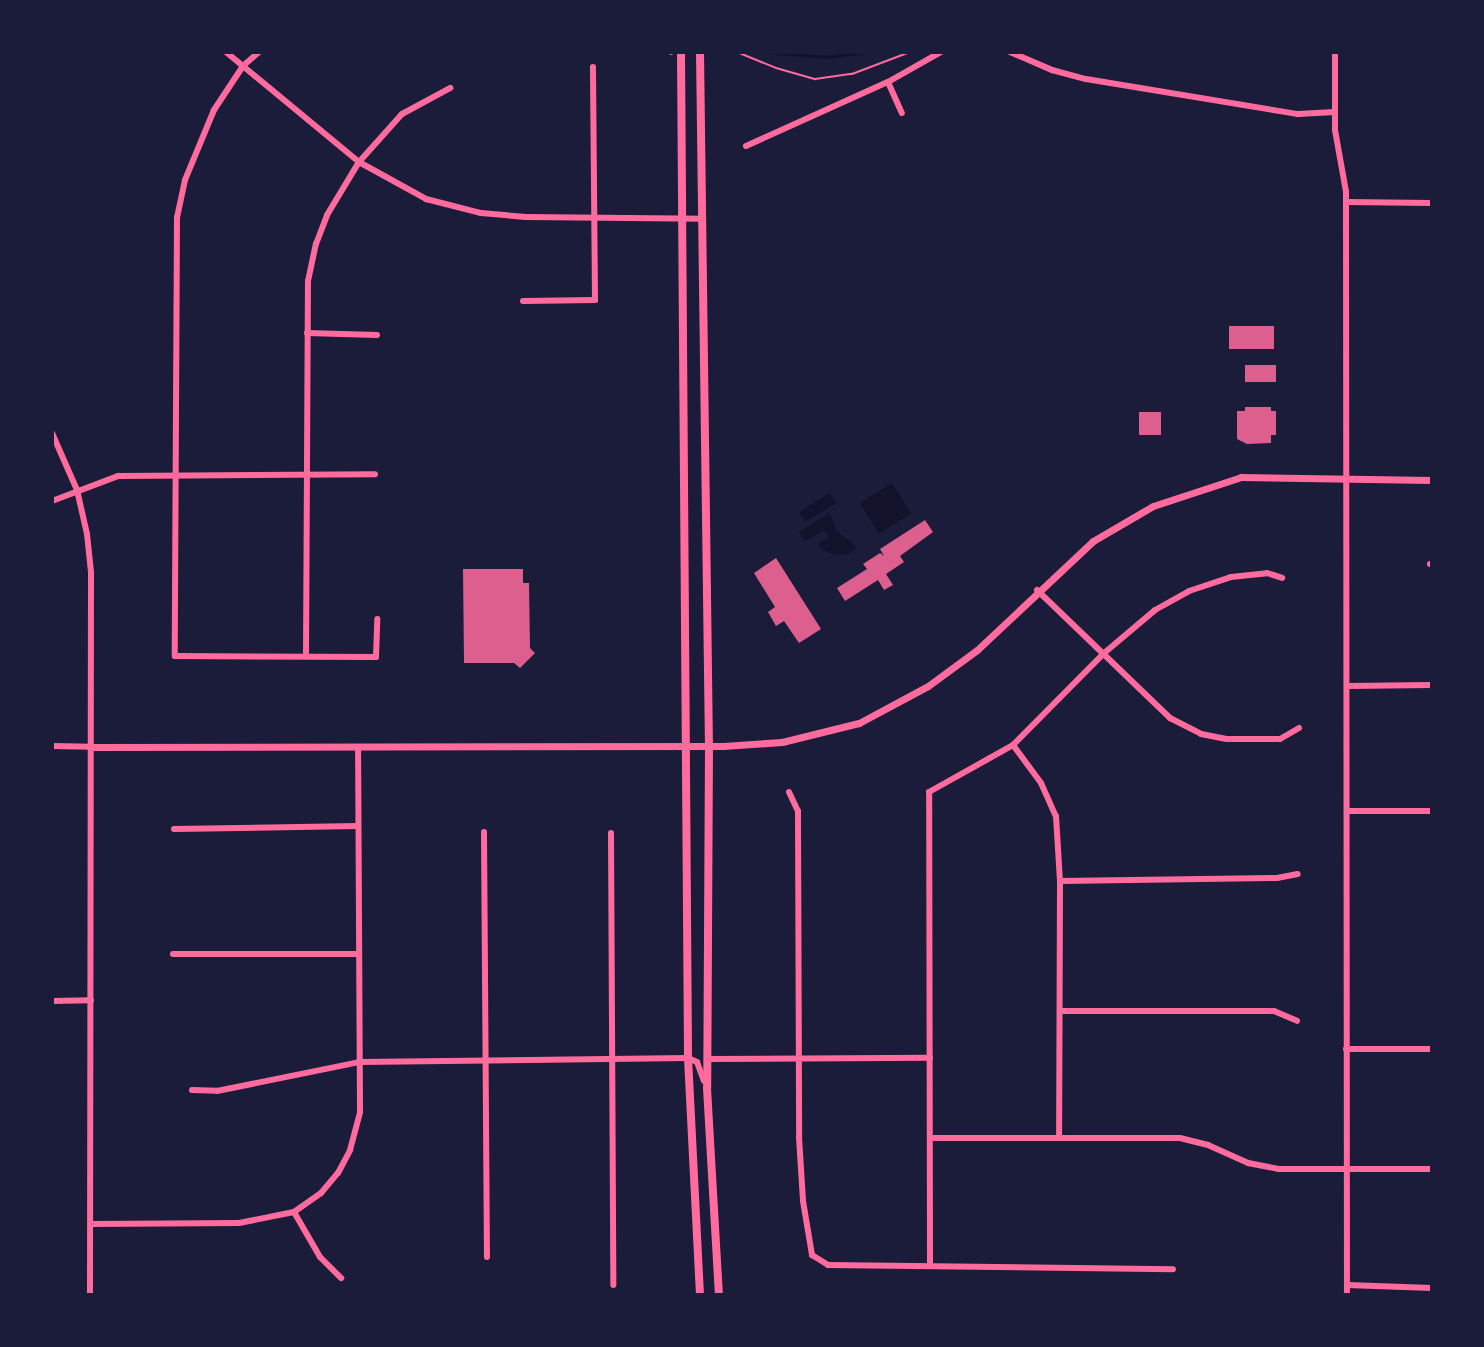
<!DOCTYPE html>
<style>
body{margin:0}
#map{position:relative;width:1484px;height:1347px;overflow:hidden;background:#1b1b3a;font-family:"PT Sans Narrow",sans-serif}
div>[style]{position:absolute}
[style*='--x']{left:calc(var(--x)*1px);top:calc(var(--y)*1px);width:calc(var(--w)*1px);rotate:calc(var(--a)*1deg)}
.water>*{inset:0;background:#12122b;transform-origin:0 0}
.stream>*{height:3px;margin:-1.5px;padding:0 1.5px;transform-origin:1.5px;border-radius:1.5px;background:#12122b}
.building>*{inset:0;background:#dd5f8e;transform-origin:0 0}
.path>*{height:2px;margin:-1px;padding:0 1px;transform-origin:1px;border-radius:1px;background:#ff6b9d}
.minor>*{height:6px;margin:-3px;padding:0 3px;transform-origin:3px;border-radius:3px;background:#ff6b9d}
.tertiary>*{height:7px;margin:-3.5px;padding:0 3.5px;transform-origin:3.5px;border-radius:3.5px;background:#ff6b9d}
.secondary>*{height:8px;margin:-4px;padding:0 4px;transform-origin:4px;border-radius:4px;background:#ff6b9d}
span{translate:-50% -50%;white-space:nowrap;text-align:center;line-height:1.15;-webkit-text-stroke:8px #1b1b3a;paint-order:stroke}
.frame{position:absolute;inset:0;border:54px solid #1b1b3a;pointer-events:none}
</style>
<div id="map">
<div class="water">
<div style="left:892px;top:483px;width:36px;height:38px;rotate:58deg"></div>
<div style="left:830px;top:493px;width:12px;height:36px;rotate:59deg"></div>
<div style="clip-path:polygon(829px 513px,837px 531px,857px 547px,849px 554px,835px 555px,823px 550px,818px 544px,829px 537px,824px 530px,805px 541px,799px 532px)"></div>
</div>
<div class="stream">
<div style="--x:767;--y:52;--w:60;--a:4.8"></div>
<div style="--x:827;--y:57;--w:40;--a:-7.1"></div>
</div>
<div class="building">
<div style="left:1229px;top:326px;width:45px;height:23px"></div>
<div style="left:1245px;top:365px;width:31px;height:17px"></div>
<div style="clip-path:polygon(1245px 407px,1271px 407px,1271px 411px,1276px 411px,1276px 435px,1271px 435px,1271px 443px,1247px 444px,1237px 439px,1237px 411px,1245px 411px)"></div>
<div style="left:1139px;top:412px;width:22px;height:23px"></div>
<div style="clip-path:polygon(925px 520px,933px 532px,900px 556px,904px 562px,886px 574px,893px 585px,884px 590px,878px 580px,845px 601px,837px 588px,867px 569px,863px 564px,880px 553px,884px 556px,880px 549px)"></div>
<div style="clip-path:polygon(776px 558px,821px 629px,799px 643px,784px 621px,776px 626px,768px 612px,775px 607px,754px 573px)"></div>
<div style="clip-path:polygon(463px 569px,523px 569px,523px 583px,529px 583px,530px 648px,535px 653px,520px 668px,514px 663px,464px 663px)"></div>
</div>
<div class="path">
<div style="--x:665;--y:52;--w:7;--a:16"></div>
<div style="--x:737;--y:52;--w:42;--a:22.3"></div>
<div style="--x:776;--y:68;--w:41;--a:15.8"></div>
<div style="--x:815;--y:79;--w:37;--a:-8"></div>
<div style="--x:852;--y:74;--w:62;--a:-20.8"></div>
</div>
<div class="minor">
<div style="--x:226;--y:52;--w:173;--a:39.6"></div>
<div style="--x:359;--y:162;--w:77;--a:28.9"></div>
<div style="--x:426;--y:199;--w:57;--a:14.3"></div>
<div style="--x:481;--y:213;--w:45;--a:5.1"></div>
<div style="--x:526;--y:217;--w:177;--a:0.6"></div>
<div style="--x:259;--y:52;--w:21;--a:139"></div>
<div style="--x:243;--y:66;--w:53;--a:123.4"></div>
<div style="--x:214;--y:110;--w:76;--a:112.5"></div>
<div style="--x:185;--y:180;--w:38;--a:102"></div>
<div style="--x:177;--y:217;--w:439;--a:90.3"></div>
<div style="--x:175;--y:656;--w:201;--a:0.3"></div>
<div style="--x:376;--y:657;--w:38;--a:-88"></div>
<div style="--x:1010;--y:52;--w:46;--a:23.2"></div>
<div style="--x:1052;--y:70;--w:35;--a:15"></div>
<div style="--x:1086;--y:79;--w:215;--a:9.4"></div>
<div style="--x:1298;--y:114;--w:37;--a:-3"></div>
<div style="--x:1335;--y:52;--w:78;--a:90"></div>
<div style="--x:1335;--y:130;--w:63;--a:79.9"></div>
<div style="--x:1346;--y:192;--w:1103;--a:89.95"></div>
<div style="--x:888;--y:82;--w:34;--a:66"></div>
<div style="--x:746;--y:146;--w:156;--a:-24.3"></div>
<div style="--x:888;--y:82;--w:61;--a:-29.5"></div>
<div style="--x:1346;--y:202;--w:86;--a:0.7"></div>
<div style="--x:523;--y:301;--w:72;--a:-0.8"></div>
<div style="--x:595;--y:300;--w:233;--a:-90.5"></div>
<div style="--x:307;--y:333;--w:70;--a:1.6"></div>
<div style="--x:52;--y:433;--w:62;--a:66.3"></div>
<div style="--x:77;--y:490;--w:45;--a:77.2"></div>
<div style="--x:87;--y:534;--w:39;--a:84"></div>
<div style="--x:91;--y:573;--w:722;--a:90.08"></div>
<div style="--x:52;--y:501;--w:71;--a:-20.7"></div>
<div style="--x:118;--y:476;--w:257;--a:-0.4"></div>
<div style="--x:1430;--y:564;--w:2;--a:0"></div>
<div style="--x:1037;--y:590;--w:185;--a:43.9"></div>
<div style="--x:1170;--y:718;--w:35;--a:27"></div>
<div style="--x:1201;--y:734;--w:26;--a:11"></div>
<div style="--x:1227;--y:739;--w:53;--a:0"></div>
<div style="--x:1280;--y:739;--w:22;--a:-30"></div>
<div style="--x:306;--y:656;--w:375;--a:-89.7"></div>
<div style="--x:308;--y:281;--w:38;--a:-78"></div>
<div style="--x:316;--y:244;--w:31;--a:-69"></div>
<div style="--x:327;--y:215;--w:62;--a:-58.9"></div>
<div style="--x:359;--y:162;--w:64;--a:-48.1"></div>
<div style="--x:402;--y:114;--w:55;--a:-28.4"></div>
<div style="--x:1347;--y:686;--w:85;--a:-0.7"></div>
<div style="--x:1013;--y:745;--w:47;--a:53.6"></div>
<div style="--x:1041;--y:783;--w:36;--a:66"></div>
<div style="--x:1056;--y:816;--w:65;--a:86.5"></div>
<div style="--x:1060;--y:881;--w:256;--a:90.2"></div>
<div style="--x:52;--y:746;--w:39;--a:1"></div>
<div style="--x:789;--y:792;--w:21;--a:65"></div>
<div style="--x:798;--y:811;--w:326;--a:89.8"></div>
<div style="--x:799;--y:1137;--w:64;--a:86.4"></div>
<div style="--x:803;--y:1201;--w:55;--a:80.5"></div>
<div style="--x:812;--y:1255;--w:19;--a:32"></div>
<div style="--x:828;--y:1265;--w:345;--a:0.7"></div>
<div style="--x:1347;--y:811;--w:85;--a:0"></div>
<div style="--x:174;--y:829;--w:184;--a:-0.9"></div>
<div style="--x:484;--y:832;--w:425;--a:89.6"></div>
<div style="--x:611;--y:833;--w:452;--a:89.7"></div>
<div style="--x:1060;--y:881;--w:217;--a:-0.8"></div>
<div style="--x:1277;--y:878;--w:21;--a:-11"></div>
<div style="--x:173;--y:954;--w:186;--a:0"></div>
<div style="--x:52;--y:1001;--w:39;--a:-1"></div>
<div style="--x:1060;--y:1011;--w:214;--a:0"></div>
<div style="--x:1274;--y:1011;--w:25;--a:23"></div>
<div style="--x:1346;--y:1049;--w:86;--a:0"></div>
<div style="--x:707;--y:1059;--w:223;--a:-0.3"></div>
<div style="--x:192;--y:1090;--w:25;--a:2"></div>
<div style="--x:217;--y:1091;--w:145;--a:-11.5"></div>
<div style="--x:359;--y:1062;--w:329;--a:-0.7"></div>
<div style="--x:688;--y:1058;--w:10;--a:24"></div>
<div style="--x:697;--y:1062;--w:20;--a:70"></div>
<div style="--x:930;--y:1138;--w:250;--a:0"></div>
<div style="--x:1180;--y:1138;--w:29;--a:14"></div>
<div style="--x:1208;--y:1145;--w:44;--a:24.2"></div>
<div style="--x:1248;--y:1163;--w:31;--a:11"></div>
<div style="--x:1278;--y:1169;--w:154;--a:0"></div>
<div style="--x:294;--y:1212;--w:52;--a:60"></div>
<div style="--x:320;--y:1257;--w:30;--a:45"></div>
<div style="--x:91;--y:1224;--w:148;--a:-0.4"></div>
<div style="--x:239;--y:1223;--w:56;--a:-11.3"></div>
<div style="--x:294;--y:1212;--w:33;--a:-35"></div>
<div style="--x:321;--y:1193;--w:26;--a:-50"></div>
<div style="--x:338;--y:1173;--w:26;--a:-62"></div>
<div style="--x:350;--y:1150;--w:39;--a:-75"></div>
<div style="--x:360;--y:1112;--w:365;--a:-90.3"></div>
<div style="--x:930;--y:1265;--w:473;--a:-90.1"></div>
<div style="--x:929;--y:792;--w:96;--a:-29.2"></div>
<div style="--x:1013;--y:745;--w:128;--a:-45.3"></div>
<div style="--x:1103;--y:654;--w:68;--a:-40.2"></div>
<div style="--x:1155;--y:610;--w:39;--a:-29"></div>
<div style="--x:1189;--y:591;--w:44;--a:-18.4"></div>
<div style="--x:1231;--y:577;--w:36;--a:-6"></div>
<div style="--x:1267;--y:573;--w:16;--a:18"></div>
<div style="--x:1347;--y:1285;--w:85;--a:2"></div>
</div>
<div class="tertiary">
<div style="--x:91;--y:747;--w:632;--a:-0.09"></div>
<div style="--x:723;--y:746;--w:59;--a:-3.9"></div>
<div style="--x:782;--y:742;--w:79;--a:-13.9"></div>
<div style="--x:859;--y:723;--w:78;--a:-28.2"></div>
<div style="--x:928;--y:686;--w:61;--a:-36.3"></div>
<div style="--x:977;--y:650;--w:159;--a:-43.2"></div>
<div style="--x:1093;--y:541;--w:69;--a:-30.3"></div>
<div style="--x:1153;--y:506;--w:93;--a:-18.2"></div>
<div style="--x:1241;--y:477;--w:191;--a:0.9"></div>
</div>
<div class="secondary">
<div style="--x:681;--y:52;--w:1006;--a:89.6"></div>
<div style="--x:688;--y:1058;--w:237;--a:87.1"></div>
<div style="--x:700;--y:52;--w:694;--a:89.26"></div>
<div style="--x:709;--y:746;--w:342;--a:90.3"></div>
<div style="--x:707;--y:1088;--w:207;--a:86.7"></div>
</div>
<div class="frame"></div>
</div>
